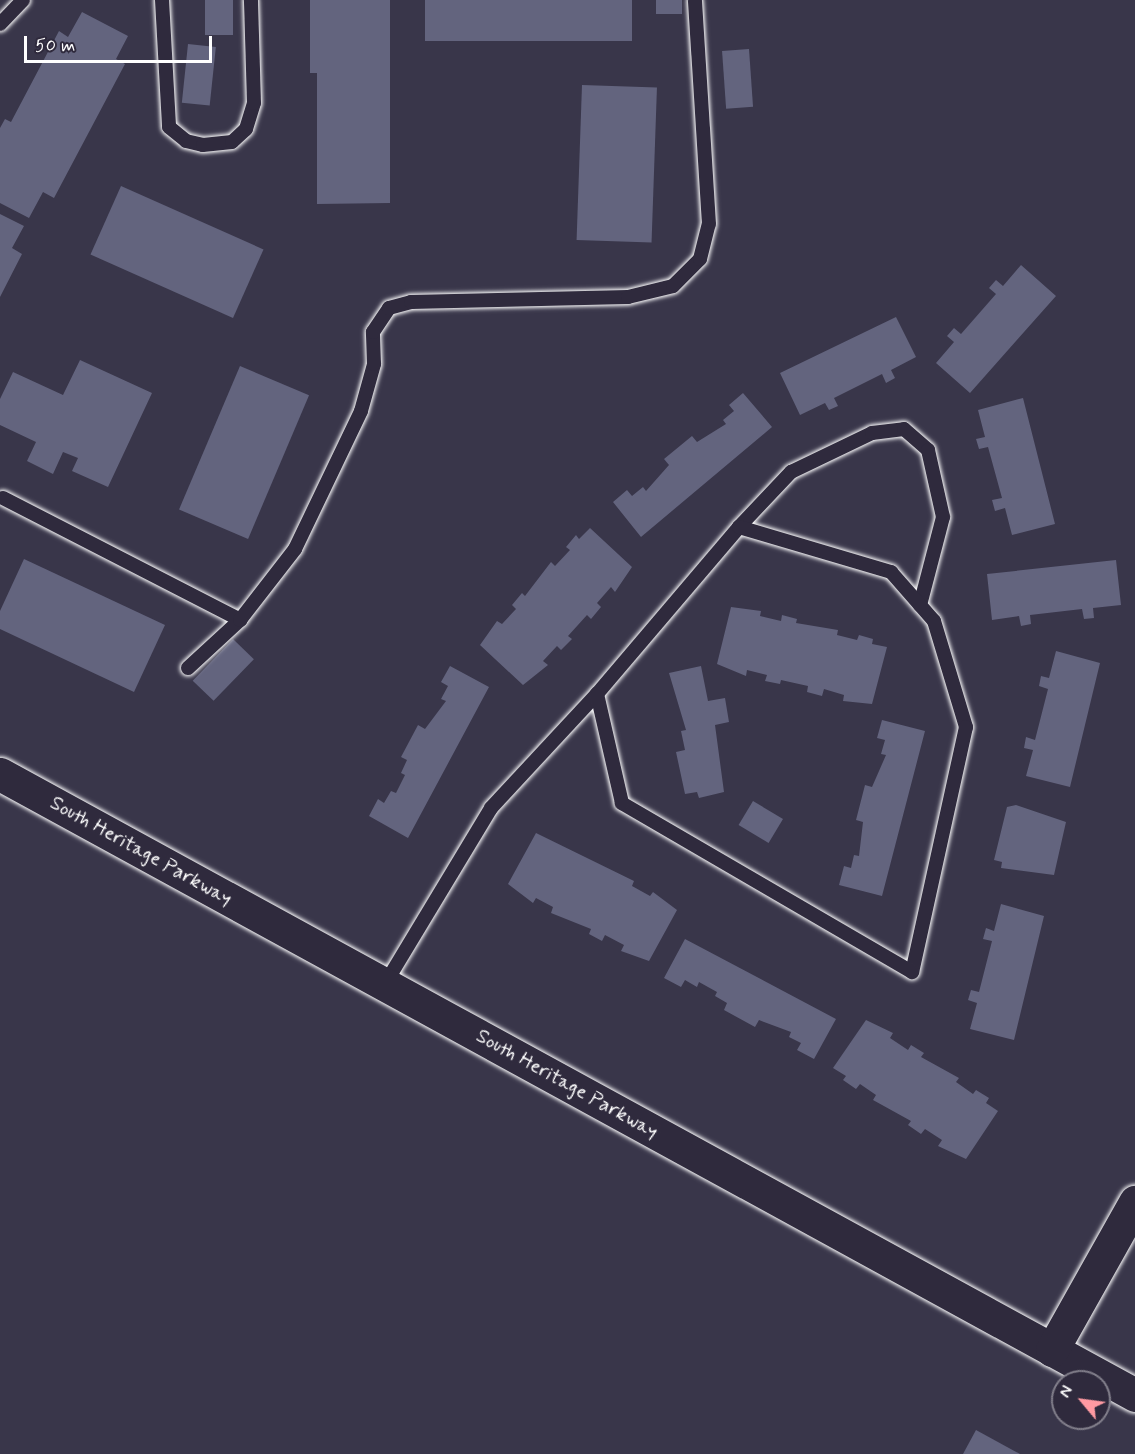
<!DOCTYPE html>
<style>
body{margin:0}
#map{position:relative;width:1135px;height:1454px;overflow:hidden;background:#39364a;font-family:Mynerve,sans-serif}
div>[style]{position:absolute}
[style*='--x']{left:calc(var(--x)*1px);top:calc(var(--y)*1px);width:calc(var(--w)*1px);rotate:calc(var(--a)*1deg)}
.building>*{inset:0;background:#63647e;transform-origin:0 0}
.roads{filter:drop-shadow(0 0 2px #fff) drop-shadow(0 0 2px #fff)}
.lane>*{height:14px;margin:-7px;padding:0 7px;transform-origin:7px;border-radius:7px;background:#2f2a3d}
.secondary>*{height:33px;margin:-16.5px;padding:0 16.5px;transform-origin:16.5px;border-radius:16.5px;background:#2f2a3d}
span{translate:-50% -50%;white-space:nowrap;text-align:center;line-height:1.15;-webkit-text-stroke:6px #2f2a3d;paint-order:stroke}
.street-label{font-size:20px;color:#fff}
.north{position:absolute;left:1051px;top:1370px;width:60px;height:60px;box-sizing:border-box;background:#2f2a3d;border:2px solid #827f8b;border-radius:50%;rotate:299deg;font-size:16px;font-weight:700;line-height:24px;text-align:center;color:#fff}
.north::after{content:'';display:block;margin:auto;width:21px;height:27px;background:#ff9aa2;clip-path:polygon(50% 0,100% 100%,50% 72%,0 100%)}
.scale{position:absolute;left:24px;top:36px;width:188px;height:27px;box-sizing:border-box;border:3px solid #fff;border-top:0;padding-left:8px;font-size:18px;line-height:21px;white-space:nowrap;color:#fff;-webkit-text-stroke:4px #2f2a3d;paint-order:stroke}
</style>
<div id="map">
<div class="building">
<div style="left:205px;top:0;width:28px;height:35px"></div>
<div style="clip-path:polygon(310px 0,390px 0,390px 203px,317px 204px,317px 73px,310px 73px)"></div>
<div style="left:425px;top:0;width:207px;height:41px"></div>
<div style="left:656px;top:0;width:26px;height:14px"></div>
<div style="clip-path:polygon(82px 12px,128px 36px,116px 59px,125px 64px,54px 198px,43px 192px,29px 218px,0 203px,0 128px,5px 119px,11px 122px,59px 31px,68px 37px)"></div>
<div style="left:188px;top:44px;width:28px;height:59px;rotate:6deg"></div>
<div style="left:749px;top:49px;width:58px;height:27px;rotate:86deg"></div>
<div style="left:582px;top:85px;width:75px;height:155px;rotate:2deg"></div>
<div style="left:121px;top:186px;width:156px;height:75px;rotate:24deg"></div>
<div style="clip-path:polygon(0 214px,24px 226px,12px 248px,22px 254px,0 297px)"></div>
<div style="clip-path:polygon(1021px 265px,1056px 296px,970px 393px,936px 363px,954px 342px,947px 336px,954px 328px,961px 334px,996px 294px,989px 288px,996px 280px,1003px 286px)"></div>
<div style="clip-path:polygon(896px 317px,916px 357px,891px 370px,895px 378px,886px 383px,882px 374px,834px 398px,838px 406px,829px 410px,825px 403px,800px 415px,780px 373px)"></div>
<div style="clip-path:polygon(80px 360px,152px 393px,108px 487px,72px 471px,78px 458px,63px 452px,53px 474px,27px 461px,36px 442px,0 425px,0 399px,13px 372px,63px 395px)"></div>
<div style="left:240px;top:366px;width:75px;height:156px;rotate:23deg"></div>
<div style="clip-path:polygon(743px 393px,772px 427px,641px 537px,613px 502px,627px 490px,632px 496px,643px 487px,646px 491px,669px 465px,664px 459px,692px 436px,697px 442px,726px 424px,723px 420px,734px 411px,729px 405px)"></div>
<div style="clip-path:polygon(1023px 398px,1055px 524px,1012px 535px,1005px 508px,995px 511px,992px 500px,1002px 498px,988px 447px,979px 449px,976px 439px,985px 437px,978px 410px)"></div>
<div style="clip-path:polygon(590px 528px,632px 567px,615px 592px,611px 587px,597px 603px,601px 607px,591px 619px,587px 615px,568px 636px,572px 639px,561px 650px,557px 646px,543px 661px,548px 665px,523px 685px,480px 645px,497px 621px,502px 624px,516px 609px,512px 605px,522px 593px,525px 596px,551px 562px,555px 566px,570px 550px,566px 547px,576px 535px,579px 539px)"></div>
<div style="clip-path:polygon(24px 559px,165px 625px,134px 692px,0 629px,0 611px)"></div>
<div style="clip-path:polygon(1116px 560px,1121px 605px,1093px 608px,1094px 618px,1084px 619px,1082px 609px,1030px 615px,1031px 624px,1021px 626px,1019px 616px,992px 620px,987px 574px)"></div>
<div style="clip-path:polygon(731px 607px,761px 611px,760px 616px,781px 621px,782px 615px,797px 619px,796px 623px,838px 630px,837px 635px,857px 640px,859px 635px,873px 639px,872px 644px,887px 647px,872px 704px,843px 701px,844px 695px,824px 689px,822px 696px,807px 692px,808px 686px,781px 680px,780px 684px,765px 681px,767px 675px,747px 670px,746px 676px,717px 664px)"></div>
<div style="left:233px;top:639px;width:29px;height:58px;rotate:44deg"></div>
<div style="clip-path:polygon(1056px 651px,1100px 663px,1070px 787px,1026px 776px,1033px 750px,1024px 748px,1026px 737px,1035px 740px,1048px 689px,1039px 686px,1041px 676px,1049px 678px)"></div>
<div style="clip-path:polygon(450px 666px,489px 687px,408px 838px,369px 816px,378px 799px,384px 803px,391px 791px,396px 793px,405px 775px,401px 773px,407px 760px,401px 757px,418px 725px,425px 729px,446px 701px,441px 699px,448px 686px,441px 682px)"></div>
<div style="clip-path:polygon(701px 666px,708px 701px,725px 698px,729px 722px,715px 725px,724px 792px,699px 798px,697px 792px,685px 794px,676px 752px,685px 750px,681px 731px,686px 730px,669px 673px)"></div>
<div style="clip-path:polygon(882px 720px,925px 731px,882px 896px,839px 885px,844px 866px,851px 868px,854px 855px,859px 856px,863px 822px,856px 820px,865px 785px,872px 787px,886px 755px,881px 754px,885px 740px,877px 738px)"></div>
<div style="left:753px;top:801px;width:35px;height:28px;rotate:31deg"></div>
<div style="clip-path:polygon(1016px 805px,1066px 822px,1054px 875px,1001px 868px,1002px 862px,994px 860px,1007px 807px)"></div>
<div style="clip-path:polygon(536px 833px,634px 881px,632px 886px,650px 896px,653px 892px,677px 910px,649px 961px,621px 951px,624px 945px,605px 935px,602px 941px,589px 934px,591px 929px,551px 913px,553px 907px,536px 898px,533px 903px,508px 884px)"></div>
<div style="clip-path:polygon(1001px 904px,1044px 916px,1014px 1040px,970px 1029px,977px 1003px,968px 1000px,971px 990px,979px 992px,992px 941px,983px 939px,986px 928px,994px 931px)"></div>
<div style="clip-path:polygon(685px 939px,836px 1019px,814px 1059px,797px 1050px,801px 1043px,789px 1037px,791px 1032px,759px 1020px,755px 1027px,724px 1010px,727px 1003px,715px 996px,717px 992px,699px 982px,697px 987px,685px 980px,681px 987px,664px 978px)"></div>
<div style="clip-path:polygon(866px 1020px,893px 1033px,890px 1038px,908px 1050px,911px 1045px,924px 1053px,921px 1057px,959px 1078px,956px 1082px,973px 1094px,976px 1090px,989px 1098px,986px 1103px,998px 1111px,966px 1159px,938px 1146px,942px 1140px,925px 1129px,921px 1134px,908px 1125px,911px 1121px,873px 1100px,876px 1095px,860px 1084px,856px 1089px,843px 1080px,846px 1076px,833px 1068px)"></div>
<div style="clip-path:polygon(976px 1430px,1020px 1454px,963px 1454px)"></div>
</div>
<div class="roads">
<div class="lane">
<div style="--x:162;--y:0;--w:127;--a:86.8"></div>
<div style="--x:169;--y:127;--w:22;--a:39"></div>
<div style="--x:186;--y:141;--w:17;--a:13"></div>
<div style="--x:203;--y:145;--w:29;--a:-6"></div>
<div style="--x:232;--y:142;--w:19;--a:-43"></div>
<div style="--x:246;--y:129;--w:27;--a:-73"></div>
<div style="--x:254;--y:103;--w:103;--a:-91.7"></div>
<div style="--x:0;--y:24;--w:33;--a:-46"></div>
<div style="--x:3;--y:498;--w:267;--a:27.2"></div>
<div style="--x:739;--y:527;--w:76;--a:-46.6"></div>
<div style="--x:791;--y:472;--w:90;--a:-25.7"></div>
<div style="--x:872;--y:433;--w:32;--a:-7"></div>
<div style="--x:904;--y:429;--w:32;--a:41"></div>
<div style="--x:928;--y:450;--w:69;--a:77.4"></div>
<div style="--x:943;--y:517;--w:91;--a:104.6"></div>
<div style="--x:188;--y:668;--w:71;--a:-42.7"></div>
<div style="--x:240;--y:620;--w:90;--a:-52.2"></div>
<div style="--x:295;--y:549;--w:153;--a:-64.4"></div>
<div style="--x:361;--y:411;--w:49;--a:-74.5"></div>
<div style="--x:374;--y:364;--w:32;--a:-92"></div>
<div style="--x:373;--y:332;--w:29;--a:-56"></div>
<div style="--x:389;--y:308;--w:23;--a:-15"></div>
<div style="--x:411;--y:302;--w:217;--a:-1.3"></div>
<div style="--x:628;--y:297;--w:46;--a:-13.7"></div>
<div style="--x:673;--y:286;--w:38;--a:-45"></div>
<div style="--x:700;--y:259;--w:36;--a:-76"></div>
<div style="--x:709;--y:224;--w:224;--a:-93.6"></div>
<div style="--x:385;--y:984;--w:205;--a:-58.9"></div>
<div style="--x:491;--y:808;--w:156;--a:-47.1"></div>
<div style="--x:597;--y:694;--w:219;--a:-49.6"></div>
<div style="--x:739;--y:527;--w:159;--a:16.5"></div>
<div style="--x:891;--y:572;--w:65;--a:48.7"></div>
<div style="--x:934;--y:621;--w:111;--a:73.2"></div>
<div style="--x:966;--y:727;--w:251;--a:102.4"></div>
<div style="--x:912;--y:972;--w:336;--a:-149.8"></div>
<div style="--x:622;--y:803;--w:112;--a:-102.9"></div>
</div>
<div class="secondary">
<div style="--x:0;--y:774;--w:1294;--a:28.68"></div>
<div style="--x:1052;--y:1350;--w:170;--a:-60.7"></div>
</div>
</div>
<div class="street-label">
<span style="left:141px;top:851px;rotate:29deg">South Heritage Parkway</span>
<span style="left:567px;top:1084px;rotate:29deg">South Heritage Parkway</span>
</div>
<div class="north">N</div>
<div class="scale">50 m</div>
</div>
